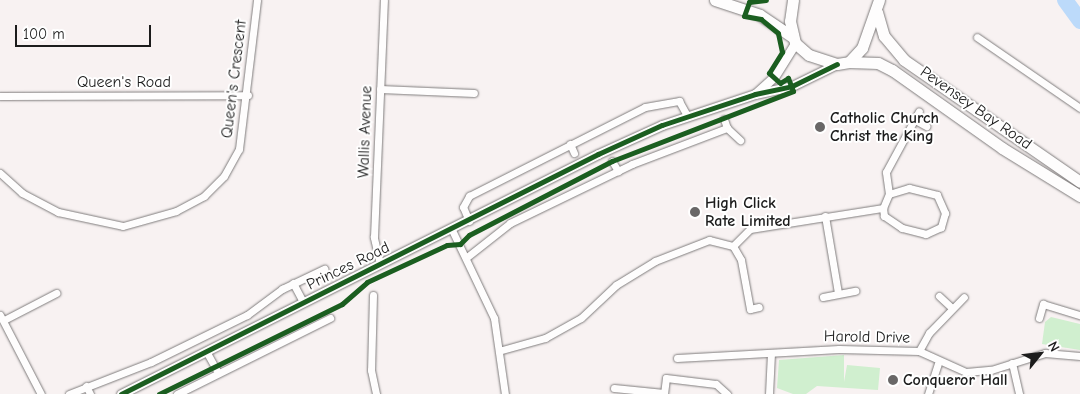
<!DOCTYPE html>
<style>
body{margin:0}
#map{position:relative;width:1080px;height:394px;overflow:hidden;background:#f8f2f2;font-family:"Comic Neue",sans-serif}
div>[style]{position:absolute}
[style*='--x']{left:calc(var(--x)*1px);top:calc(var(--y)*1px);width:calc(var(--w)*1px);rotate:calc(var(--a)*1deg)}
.green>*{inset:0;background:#d0efcf}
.river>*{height:16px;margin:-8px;padding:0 8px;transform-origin:8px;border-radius:8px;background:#bcdafa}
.roads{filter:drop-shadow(0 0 1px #7f7c7c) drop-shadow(0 0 1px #7f7c7c)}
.minor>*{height:7px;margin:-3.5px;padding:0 3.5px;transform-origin:3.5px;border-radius:3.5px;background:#fefdfd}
.tertiary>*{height:9px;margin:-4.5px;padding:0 4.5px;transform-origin:4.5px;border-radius:4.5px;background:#fefdfd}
.primary>*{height:11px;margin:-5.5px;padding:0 5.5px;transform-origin:5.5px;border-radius:5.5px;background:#fefdfd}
.cycleway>*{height:5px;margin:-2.5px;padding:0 2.5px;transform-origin:2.5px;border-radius:2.5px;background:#1b5e20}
.dots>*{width:14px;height:14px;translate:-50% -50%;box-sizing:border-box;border:2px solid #fff;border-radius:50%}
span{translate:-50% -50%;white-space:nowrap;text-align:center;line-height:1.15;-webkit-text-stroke:4px #fff;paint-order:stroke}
.street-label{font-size:16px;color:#1c1c1c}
.poi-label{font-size:16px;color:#1c1c1c;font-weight:700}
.left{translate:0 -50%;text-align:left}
.north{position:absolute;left:1015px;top:329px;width:50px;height:50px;-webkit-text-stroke:4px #fff;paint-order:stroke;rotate:61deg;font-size:14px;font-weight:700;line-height:20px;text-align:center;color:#1c1c1c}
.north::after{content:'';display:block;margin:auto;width:18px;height:22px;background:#1c1c1c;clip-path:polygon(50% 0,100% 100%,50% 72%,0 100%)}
.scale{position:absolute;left:15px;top:25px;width:136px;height:22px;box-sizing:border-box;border:2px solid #1c1c1c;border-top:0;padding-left:6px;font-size:15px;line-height:18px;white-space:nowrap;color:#1c1c1c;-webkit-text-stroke:4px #fff;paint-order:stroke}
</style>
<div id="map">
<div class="green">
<div style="clip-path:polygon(1051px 317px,1080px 324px,1080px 350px,1042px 344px,1045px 322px)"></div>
<div style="clip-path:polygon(844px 355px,844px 382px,847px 365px,880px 368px,878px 390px,817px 386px,806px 394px,793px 394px,777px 388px,779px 360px)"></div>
</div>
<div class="river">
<div style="--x:1065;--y:0;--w:26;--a:54"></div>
</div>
<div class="roads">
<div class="minor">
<div style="--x:977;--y:37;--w:125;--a:34.6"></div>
<div style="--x:380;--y:89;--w:94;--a:2.4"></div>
<div style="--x:0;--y:96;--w:248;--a:-0.2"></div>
<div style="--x:724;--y:119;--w:9;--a:72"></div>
<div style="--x:727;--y:128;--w:18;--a:43"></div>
<div style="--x:915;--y:120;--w:13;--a:29"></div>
<div style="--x:570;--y:144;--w:10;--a:66"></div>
<div style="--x:612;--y:161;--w:12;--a:59"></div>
<div style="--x:0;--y:173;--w:30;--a:42"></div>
<div style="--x:22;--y:193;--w:41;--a:27.8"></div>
<div style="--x:58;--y:212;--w:66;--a:12.2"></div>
<div style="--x:123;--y:226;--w:55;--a:-15.8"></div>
<div style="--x:176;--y:211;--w:32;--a:-28"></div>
<div style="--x:204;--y:196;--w:28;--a:-45"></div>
<div style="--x:224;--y:176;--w:31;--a:-61"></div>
<div style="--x:239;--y:149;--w:150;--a:-83.1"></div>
<div style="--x:889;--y:194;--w:21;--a:-17"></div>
<div style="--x:909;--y:188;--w:29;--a:14"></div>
<div style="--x:937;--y:195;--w:20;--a:66"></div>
<div style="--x:945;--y:213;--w:15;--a:106"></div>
<div style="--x:941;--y:227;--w:17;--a:155"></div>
<div style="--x:926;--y:234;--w:25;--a:-166"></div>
<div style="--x:902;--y:228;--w:22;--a:-146"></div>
<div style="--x:884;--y:216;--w:8;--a:-97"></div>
<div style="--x:883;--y:208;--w:15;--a:-67"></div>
<div style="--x:889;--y:194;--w:22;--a:-98"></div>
<div style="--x:886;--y:172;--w:69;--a:-61.6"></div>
<div style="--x:825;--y:216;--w:78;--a:80.4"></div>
<div style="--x:469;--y:221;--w:15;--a:-113"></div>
<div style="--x:463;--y:207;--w:13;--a:-61"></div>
<div style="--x:469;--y:196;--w:197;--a:-26.8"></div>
<div style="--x:645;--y:107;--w:35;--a:-10"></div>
<div style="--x:679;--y:101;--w:18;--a:61"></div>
<div style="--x:452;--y:230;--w:98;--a:64.5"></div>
<div style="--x:494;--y:318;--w:77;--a:81.8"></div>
<div style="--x:733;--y:246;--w:24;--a:-45"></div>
<div style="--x:750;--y:229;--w:135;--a:-9"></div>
<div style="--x:467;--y:257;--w:55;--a:-38.3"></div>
<div style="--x:510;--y:223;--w:136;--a:-25.8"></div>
<div style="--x:632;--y:164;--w:102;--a:-20.8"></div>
<div style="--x:380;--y:264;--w:28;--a:-103"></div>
<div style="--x:374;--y:237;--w:237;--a:-87.6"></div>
<div style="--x:293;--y:283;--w:21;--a:62"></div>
<div style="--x:373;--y:295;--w:75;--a:91.5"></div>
<div style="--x:371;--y:370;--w:25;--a:78"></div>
<div style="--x:939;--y:296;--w:18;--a:43"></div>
<div style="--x:823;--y:297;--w:33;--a:-11"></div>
<div style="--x:0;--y:315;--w:89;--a:62.6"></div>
<div style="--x:1039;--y:318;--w:15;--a:-74"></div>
<div style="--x:1043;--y:304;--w:39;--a:17"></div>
<div style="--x:4;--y:320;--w:59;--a:-27.4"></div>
<div style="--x:502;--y:350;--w:45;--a:-15.6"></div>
<div style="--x:545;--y:338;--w:41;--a:-29.1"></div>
<div style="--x:581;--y:318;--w:48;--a:-43.3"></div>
<div style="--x:616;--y:285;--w:46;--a:-31.6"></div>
<div style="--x:655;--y:261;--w:58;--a:-21.3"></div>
<div style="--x:709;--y:240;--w:25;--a:14"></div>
<div style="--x:733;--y:246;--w:16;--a:60"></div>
<div style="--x:741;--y:260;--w:50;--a:79.6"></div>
<div style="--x:750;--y:309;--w:9;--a:-13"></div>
<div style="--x:206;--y:351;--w:25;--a:61"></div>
<div style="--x:919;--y:351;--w:21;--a:-61"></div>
<div style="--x:929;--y:333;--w:50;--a:-45.8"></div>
<div style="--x:677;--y:358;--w:162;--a:-3.2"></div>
<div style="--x:839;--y:349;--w:80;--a:1.4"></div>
<div style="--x:919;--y:351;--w:51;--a:24.1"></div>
<div style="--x:966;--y:372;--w:25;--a:-5"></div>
<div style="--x:991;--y:370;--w:57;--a:-17.5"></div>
<div style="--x:1045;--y:353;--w:35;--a:5"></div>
<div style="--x:1012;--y:363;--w:32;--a:77"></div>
<div style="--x:86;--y:386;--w:9;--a:63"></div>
<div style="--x:614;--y:388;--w:50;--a:5.7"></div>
<div style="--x:69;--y:394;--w:88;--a:-21.3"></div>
<div style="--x:151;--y:362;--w:107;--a:-26.1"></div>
<div style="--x:247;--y:315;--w:44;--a:-36.6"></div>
<div style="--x:282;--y:289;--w:47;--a:-25.5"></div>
<div style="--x:177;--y:394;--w:171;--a:-26.4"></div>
<div style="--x:664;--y:394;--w:16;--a:-83"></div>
<div style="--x:666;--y:378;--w:50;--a:6.8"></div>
<div style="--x:716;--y:384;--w:15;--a:42"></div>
<div style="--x:769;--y:394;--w:41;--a:-87.2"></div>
<div style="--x:928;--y:394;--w:32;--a:-72"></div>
</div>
<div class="tertiary">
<div style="--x:755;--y:94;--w:25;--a:-42"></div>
<div style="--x:774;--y:77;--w:40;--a:-58"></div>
<div style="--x:121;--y:394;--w:534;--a:-26.71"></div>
<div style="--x:598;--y:154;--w:70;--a:-24.4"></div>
<div style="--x:662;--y:125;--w:98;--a:-18.4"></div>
<div style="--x:755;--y:94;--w:38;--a:-12"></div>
<div style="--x:792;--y:86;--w:50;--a:-26.1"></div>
</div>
<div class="primary">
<div style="--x:715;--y:0;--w:47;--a:18.4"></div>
<div style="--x:760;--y:15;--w:40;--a:34"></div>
<div style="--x:793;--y:0;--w:21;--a:98"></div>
<div style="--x:790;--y:21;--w:23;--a:77"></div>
<div style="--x:795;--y:43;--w:18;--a:41"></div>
<div style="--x:809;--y:55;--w:29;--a:18"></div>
<div style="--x:837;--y:64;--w:12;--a:-9"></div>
<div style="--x:849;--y:62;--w:19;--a:-47"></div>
<div style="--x:862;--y:48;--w:51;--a:-70.5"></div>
<div style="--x:877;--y:12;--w:25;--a:74"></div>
<div style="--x:884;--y:36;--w:31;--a:50"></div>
<div style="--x:904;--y:60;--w:214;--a:34.7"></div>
<div style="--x:849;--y:62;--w:29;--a:2"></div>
<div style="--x:878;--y:63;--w:16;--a:27"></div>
<div style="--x:892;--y:70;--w:135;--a:35.3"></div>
<div style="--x:1002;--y:148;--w:92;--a:31.6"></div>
</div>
</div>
<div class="cycleway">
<div style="--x:121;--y:394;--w:534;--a:-26.71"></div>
<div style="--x:598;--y:154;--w:70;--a:-24.4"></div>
<div style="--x:662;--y:125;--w:98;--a:-18.4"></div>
<div style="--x:755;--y:94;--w:38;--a:-12"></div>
<div style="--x:792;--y:86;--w:50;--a:-26.1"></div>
<div style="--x:159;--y:394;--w:204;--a:-26.2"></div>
<div style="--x:342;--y:304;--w:33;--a:-41"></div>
<div style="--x:367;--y:282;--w:88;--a:-24.8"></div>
<div style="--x:447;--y:245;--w:13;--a:-4"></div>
<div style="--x:460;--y:244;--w:13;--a:-45"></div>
<div style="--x:469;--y:235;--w:161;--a:-27.4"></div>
<div style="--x:612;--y:161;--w:194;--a:-21.1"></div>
<div style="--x:793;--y:91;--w:14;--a:-111"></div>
<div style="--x:788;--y:78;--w:9;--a:148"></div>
<div style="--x:780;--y:83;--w:15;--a:-138"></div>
<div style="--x:769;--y:73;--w:25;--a:-58"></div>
<div style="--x:782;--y:52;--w:19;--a:-102"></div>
<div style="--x:778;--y:33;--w:22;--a:-141"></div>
<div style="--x:761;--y:19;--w:17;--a:-170"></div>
<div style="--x:744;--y:16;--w:15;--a:-70"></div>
<div style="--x:749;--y:2;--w:17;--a:-7"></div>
</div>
<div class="dots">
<div style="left:820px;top:127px;background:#696767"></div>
<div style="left:695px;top:212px;background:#696767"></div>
<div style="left:893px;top:380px;background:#696767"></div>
</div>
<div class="street-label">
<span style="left:234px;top:79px;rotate:-83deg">Queen's Crescent</span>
<span style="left:124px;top:82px">Queen's Road</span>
<span style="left:976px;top:108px;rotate:35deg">Pevensey Bay Road</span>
<span style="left:365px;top:132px;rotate:-88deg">Wallis Avenue</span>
<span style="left:348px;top:266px;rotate:-26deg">Princes Road</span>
<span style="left:867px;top:337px;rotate:1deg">Harold Drive</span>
</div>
<div class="poi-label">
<span class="left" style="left:830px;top:127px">Catholic Church<br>Christ the King</span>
<span class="left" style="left:705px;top:212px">High Click<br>Rate Limited</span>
<span class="left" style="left:903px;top:380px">Conqueror Hall</span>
</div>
<div class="north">N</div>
<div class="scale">100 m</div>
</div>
